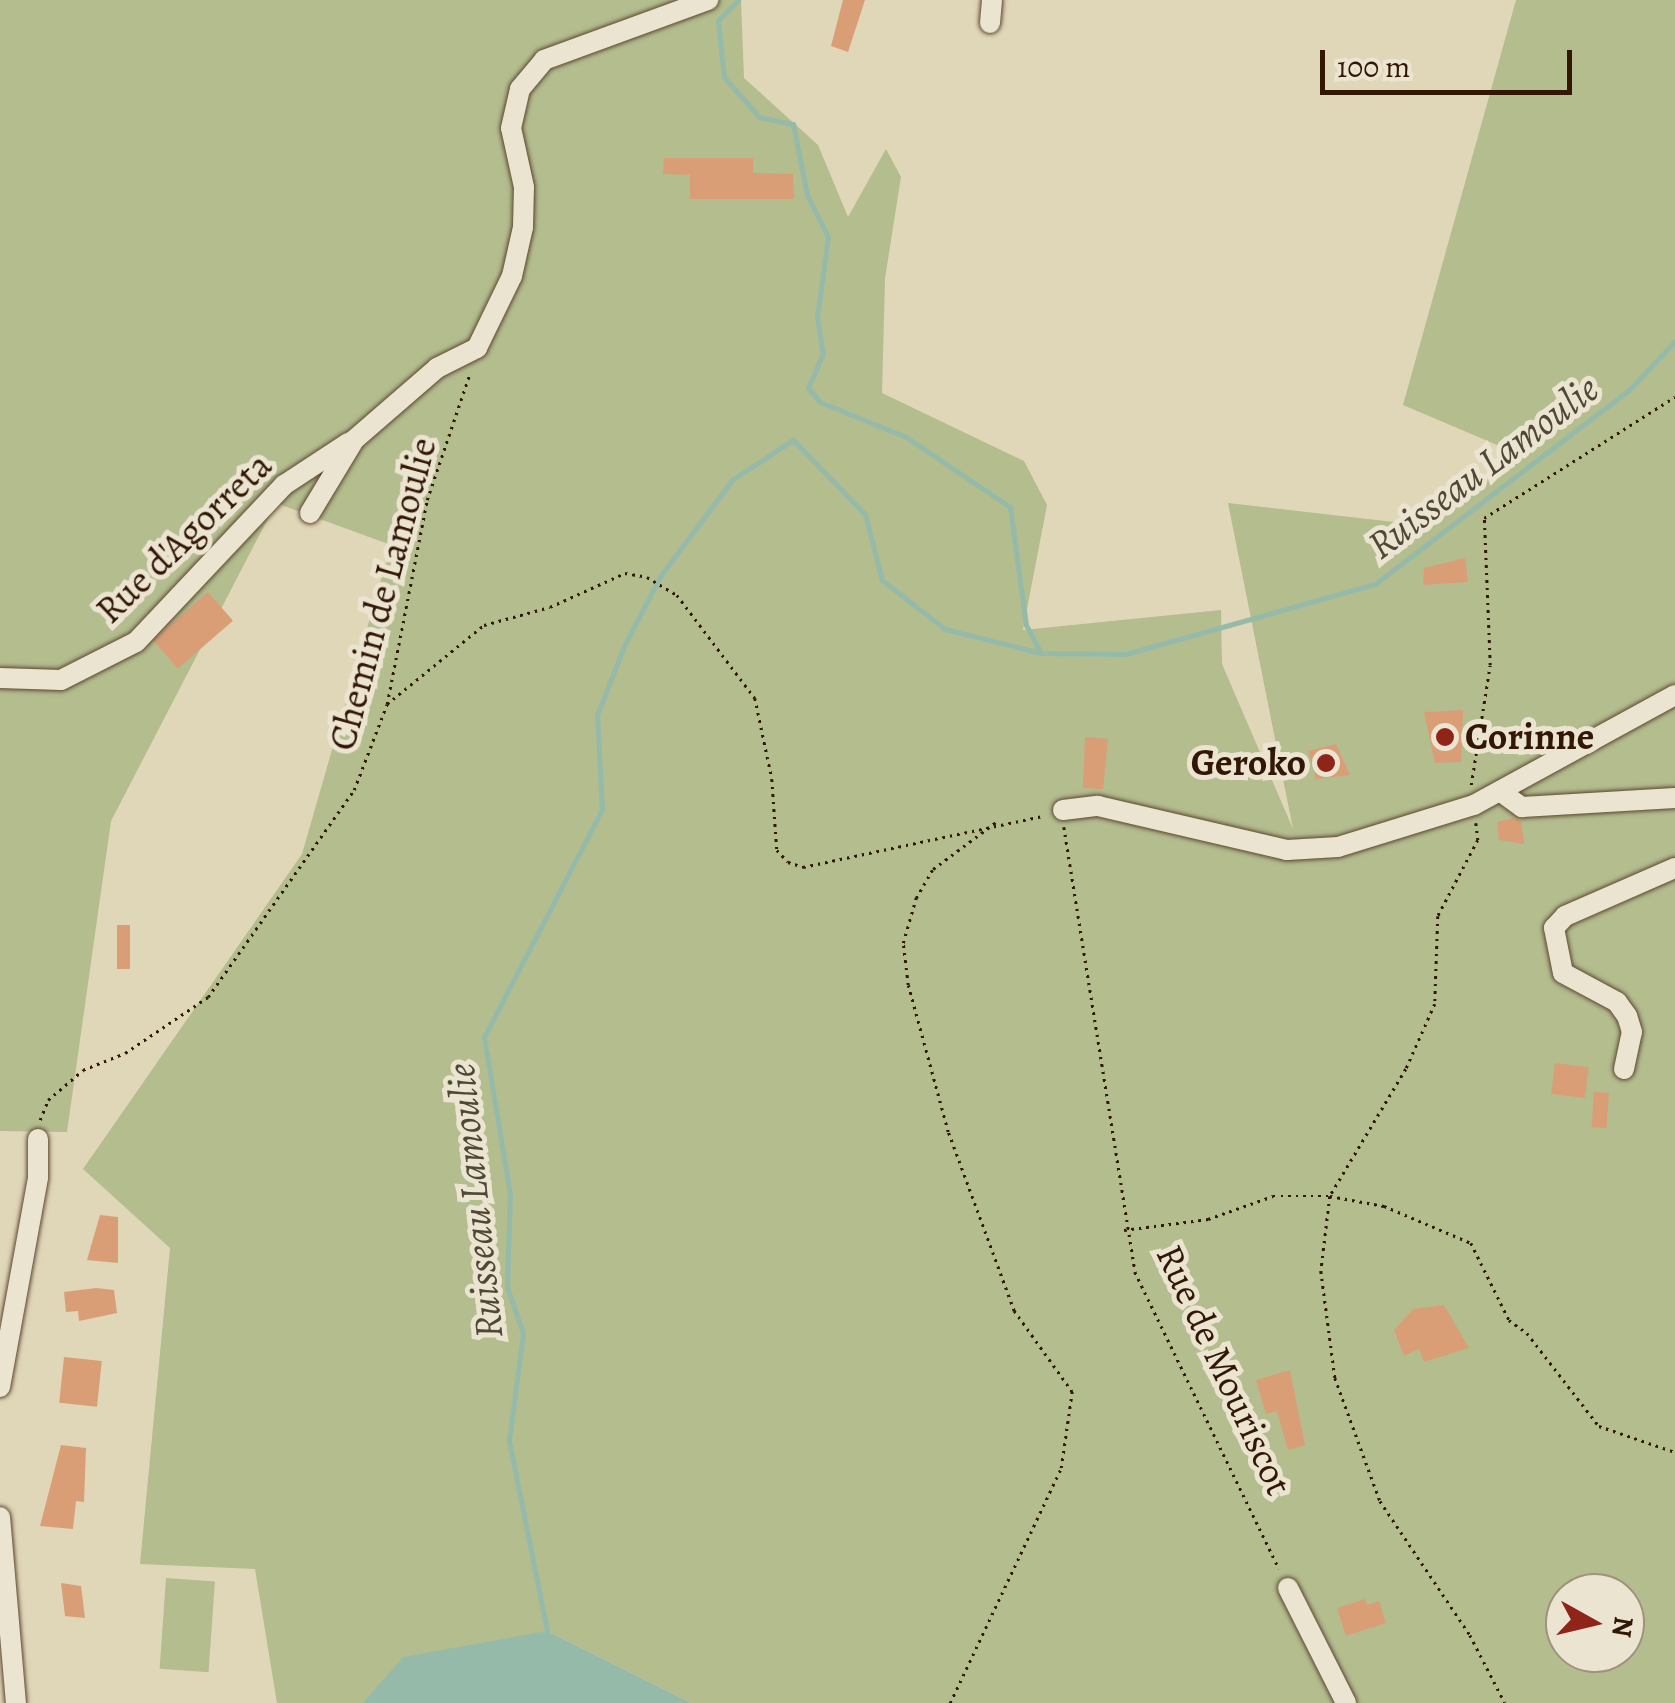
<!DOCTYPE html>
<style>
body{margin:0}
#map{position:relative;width:1675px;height:1703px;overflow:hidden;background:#e0d6b8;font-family:Alegreya,serif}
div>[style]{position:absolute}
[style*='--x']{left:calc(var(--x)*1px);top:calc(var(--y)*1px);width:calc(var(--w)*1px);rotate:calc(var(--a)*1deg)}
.green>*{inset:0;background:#b3bd8e;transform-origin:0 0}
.water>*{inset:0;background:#95baa9}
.stream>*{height:5px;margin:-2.5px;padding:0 2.5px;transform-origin:2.5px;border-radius:2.5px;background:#95baa9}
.building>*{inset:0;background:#da9e77;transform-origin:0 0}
.path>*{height:2.5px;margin-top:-1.25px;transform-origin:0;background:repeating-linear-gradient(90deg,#311704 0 2.5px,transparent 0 7.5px)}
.roads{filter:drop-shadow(0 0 2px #5d4731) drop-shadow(0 0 2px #5d4731)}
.minor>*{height:20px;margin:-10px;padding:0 10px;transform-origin:10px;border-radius:10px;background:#ebe4d1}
.dots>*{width:28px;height:28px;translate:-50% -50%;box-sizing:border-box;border:5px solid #ebe4d1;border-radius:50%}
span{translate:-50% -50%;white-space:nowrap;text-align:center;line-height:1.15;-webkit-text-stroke:10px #ebe4d1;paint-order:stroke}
.street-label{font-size:38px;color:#311704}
.poi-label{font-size:38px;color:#311704;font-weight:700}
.left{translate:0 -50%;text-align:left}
.right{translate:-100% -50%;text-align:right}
.water-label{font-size:40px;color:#4f4836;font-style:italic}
.north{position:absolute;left:1545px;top:1573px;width:100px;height:100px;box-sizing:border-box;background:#ebe4d1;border:2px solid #a1927f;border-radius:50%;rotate:98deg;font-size:28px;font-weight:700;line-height:40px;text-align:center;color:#311704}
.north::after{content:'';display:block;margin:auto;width:35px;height:45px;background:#8f2418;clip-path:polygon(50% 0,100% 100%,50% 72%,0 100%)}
.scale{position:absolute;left:1320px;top:50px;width:252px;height:45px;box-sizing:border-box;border:5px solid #311704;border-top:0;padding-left:12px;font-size:30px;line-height:35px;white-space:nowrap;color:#311704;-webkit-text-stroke:8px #ebe4d1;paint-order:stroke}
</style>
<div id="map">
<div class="green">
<div style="clip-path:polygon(evenodd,0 0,741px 0,744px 78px,818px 145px,848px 217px,886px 149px,901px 177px,885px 278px,882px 393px,1024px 461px,1047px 505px,1023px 630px,1221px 610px,1222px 664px,1293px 829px,1228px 503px,1420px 525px,1516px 453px,1403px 405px,1516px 0,1675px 0,1675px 1703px,691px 1703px,547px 1631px,363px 1703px,277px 1703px,255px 1569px,140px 1564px,170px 1248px,83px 1169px,302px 854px,391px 545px,276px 503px,111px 821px,67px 1132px,0 1131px,0 0,1565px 1593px,1625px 1593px,1625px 1653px,1565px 1653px,1565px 1593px)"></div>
<div style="left:166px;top:1578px;width:49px;height:91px;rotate:4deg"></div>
</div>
<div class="water">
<div style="clip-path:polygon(547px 1631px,691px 1703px,363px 1703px,403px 1657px)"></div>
</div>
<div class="stream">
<div style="--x:738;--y:0;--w:29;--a:134"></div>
<div style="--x:718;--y:21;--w:56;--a:83.9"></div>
<div style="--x:724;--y:77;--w:53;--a:48.8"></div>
<div style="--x:759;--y:117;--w:35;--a:12"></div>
<div style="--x:793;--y:124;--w:72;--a:78.8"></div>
<div style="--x:807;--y:195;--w:47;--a:63.4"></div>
<div style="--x:828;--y:237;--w:81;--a:97.8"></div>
<div style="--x:817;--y:317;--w:36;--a:81"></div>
<div style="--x:823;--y:353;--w:38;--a:113"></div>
<div style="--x:808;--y:388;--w:18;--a:49"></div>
<div style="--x:820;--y:402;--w:93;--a:22.1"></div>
<div style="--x:906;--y:437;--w:125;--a:33.9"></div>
<div style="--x:1010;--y:507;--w:119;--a:82.3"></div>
<div style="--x:1026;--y:625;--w:32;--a:62"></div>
<div style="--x:547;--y:1631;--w:195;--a:-101.3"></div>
<div style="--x:509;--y:1440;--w:108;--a:-82.5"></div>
<div style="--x:523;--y:1333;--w:49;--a:-109.2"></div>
<div style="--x:507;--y:1287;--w:93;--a:-88.2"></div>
<div style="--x:510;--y:1194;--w:159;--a:-99.4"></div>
<div style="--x:484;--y:1037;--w:257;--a:-62.6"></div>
<div style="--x:602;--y:809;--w:94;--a:-93"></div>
<div style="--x:597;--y:715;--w:74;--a:-68.6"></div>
<div style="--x:624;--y:646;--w:80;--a:-62.5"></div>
<div style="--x:661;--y:575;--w:119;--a:-53.2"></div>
<div style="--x:732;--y:480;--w:73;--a:-33.3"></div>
<div style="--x:793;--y:440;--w:103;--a:45.8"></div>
<div style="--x:865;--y:514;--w:68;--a:75.6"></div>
<div style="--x:882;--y:580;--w:80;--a:37.9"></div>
<div style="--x:945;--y:629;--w:99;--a:14"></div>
<div style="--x:1041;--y:653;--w:85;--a:0.7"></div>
<div style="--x:1126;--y:654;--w:259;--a:-15.7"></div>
<div style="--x:1375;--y:584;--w:320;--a:-37.4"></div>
<div style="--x:1629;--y:390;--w:67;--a:-46.8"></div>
</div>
<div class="building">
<div style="clip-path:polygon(843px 0,865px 0,848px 52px,831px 46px)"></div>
<div style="clip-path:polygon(664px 158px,753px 158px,753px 173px,793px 174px,794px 199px,690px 199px,690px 175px,663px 174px)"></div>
<div style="clip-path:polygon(1465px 558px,1468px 582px,1423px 585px,1424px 568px)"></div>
<div style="left:208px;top:592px;width:38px;height:73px;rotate:49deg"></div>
<div style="clip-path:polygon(1463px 710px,1461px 762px,1435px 763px,1424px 712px)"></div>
<div style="clip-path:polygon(1085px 737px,1108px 739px,1103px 789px,1083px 788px)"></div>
<div style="clip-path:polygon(1336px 744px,1350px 775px,1316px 779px,1308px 751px)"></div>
<div style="clip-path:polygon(1513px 818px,1521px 821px,1524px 844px,1499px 840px,1497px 822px)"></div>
<div style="left:117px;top:925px;width:13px;height:44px"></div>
<div style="left:1555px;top:1063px;width:34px;height:31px;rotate:7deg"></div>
<div style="left:1594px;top:1092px;width:15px;height:35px;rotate:4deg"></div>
<div style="clip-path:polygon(100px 1215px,118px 1217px,118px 1263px,87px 1260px)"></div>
<div style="clip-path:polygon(96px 1288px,114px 1290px,117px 1313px,79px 1321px,78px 1311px,66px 1312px,64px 1292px)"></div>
<div style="clip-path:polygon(1444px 1305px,1469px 1348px,1424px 1362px,1419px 1349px,1404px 1356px,1394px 1330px,1413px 1309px)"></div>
<div style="left:64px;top:1357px;width:38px;height:46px;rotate:6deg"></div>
<div style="clip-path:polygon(1290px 1370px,1305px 1445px,1288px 1450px,1277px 1411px,1266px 1414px,1256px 1380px)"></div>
<div style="clip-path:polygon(61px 1445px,86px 1448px,84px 1502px,76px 1501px,73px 1529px,40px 1526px)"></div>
<div style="clip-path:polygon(61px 1583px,81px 1586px,85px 1618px,65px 1616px)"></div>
<div style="clip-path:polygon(1365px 1599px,1367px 1605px,1379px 1601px,1386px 1623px,1346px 1636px,1337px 1608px)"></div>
</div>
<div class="path">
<div style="--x:387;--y:704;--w:125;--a:-39.2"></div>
<div style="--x:484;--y:625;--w:68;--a:-15.3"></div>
<div style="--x:550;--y:607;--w:82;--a:-24.4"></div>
<div style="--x:625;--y:573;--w:22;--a:10"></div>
<div style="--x:647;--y:577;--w:35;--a:31"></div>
<div style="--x:677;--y:595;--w:129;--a:52.9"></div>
<div style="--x:755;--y:698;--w:83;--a:78.1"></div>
<div style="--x:772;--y:779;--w:71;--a:86"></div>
<div style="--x:777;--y:850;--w:16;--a:47"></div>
<div style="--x:788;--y:862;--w:16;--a:18"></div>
<div style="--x:803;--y:867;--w:245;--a:-12"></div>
<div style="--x:1471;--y:785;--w:121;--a:-81"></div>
<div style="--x:1490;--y:665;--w:147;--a:-92.3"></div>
<div style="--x:1484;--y:518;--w:226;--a:-32.4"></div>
<div style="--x:1476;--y:823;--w:17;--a:83"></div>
<div style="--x:1478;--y:840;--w:86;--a:117.8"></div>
<div style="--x:1438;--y:916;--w:88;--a:92"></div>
<div style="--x:1435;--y:1004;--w:71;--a:114"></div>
<div style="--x:1406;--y:1069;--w:148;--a:120.9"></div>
<div style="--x:1330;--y:1196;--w:76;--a:96.8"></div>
<div style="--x:1321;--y:1271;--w:108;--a:82.5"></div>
<div style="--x:1335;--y:1378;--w:131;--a:69.9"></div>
<div style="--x:1380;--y:1501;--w:161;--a:56.1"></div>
<div style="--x:1470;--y:1635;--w:76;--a:62.8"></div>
<div style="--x:1064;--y:827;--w:451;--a:80.9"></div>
<div style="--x:1135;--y:1272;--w:330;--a:64.1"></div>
<div style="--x:40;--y:1120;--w:22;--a:-68"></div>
<div style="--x:48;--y:1100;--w:46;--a:-40.6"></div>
<div style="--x:83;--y:1070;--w:45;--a:-22"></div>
<div style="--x:125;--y:1053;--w:100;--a:-34"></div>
<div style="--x:208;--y:997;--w:253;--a:-54.8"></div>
<div style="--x:354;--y:790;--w:92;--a:-69"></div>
<div style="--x:387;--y:704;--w:208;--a:-78.9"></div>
<div style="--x:427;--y:500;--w:134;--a:-71.3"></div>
<div style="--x:1124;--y:1230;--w:85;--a:-7.5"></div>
<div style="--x:1208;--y:1219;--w:69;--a:-19.5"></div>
<div style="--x:1273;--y:1196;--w:57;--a:0"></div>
<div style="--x:1330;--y:1196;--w:55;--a:10.5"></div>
<div style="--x:1384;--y:1206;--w:95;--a:23"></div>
<div style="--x:1471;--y:1243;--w:86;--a:63.7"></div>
<div style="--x:1509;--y:1320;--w:22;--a:36"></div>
<div style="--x:1527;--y:1333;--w:118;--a:52.3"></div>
<div style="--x:1599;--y:1426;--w:80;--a:18.9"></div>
<div style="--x:950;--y:1703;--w:260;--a:-64.7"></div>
<div style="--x:1061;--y:1468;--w:77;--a:-81.8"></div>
<div style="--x:1072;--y:1392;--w:100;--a:-125.6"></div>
<div style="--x:1014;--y:1311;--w:191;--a:-110.2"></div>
<div style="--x:948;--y:1132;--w:152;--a:-105.2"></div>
<div style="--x:908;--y:985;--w:42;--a:-96.8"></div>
<div style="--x:903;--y:943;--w:47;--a:-73.9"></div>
<div style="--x:916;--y:898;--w:34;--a:-60"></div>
<div style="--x:933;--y:869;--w:79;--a:-36.7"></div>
</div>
<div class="roads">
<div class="minor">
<div style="--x:990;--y:23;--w:23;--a:-85"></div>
<div style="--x:310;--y:513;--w:85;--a:-58.9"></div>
<div style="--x:354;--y:440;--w:110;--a:-40.9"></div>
<div style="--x:437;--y:368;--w:45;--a:-26.6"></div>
<div style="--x:477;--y:348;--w:80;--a:-64.1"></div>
<div style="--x:512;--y:276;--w:50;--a:-77.3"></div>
<div style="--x:523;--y:227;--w:40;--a:-88.6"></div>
<div style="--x:524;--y:187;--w:60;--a:-102.4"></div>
<div style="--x:511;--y:128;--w:40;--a:-77"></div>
<div style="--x:520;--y:89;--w:38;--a:-50"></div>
<div style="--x:544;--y:60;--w:175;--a:-20.1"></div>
<div style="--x:0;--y:678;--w:61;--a:1.9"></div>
<div style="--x:61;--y:680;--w:84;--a:-26.9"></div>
<div style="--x:136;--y:642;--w:216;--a:-46.7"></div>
<div style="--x:284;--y:485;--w:77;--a:-33.3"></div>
<div style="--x:1501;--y:792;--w:26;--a:36"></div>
<div style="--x:1522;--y:807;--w:153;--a:-3.4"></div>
<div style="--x:1063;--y:810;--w:35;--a:-7"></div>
<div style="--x:1098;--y:806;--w:194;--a:13.1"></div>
<div style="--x:1287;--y:850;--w:51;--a:-3.4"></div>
<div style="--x:1338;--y:847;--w:142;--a:-17.2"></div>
<div style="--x:1474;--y:805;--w:229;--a:-28.7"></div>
<div style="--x:1624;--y:1069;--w:38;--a:-78"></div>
<div style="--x:1632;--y:1032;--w:17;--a:-107"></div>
<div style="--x:1627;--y:1016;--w:17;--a:-126"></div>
<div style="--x:1617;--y:1002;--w:61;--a:-151.8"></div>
<div style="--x:1563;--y:973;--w:46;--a:-101.3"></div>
<div style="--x:1554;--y:928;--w:16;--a:-47"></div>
<div style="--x:1565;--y:916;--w:120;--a:-23.6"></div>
<div style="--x:0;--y:1387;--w:213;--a:-79.7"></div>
<div style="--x:38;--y:1177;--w:38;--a:-90"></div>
<div style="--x:0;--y:1517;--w:187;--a:85.1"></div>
<div style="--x:1288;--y:1588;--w:129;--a:63.2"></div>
</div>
</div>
<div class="dots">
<div style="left:1445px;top:737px;background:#8f2418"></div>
<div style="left:1326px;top:763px;background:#8f2418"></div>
</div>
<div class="street-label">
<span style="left:184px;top:538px;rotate:-44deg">Rue d'Agorreta</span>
<span style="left:383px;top:594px;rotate:-75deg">Chemin de Lamoulie</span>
<span style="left:1224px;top:1370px;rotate:65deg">Rue de Mouriscot</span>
</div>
<div class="poi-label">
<span class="left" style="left:1465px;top:737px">Corinne</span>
<span class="right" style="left:1306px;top:763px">Geroko</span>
</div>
<div class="water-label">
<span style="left:1483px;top:467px;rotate:-37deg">Ruisseau Lamoulie</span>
<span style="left:475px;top:1201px;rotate:-96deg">Ruisseau Lamoulie</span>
</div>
<div class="north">N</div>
<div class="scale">100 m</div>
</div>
